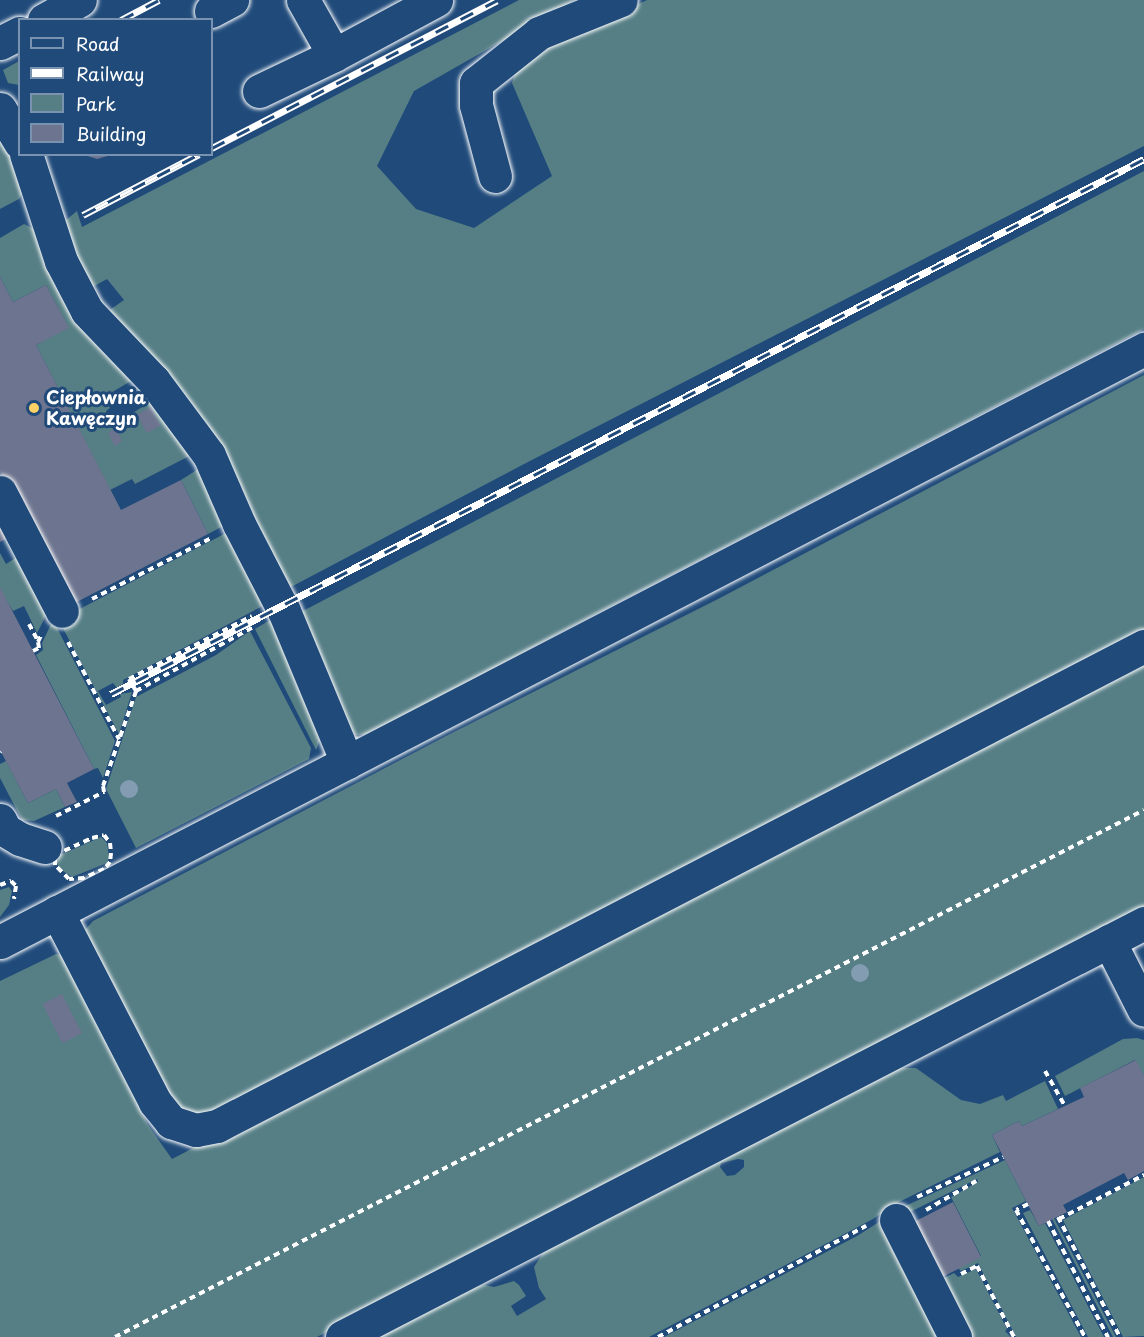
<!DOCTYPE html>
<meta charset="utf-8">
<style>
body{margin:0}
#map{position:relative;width:1144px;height:1337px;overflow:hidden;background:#1f4a7a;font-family:"Playpen Sans",sans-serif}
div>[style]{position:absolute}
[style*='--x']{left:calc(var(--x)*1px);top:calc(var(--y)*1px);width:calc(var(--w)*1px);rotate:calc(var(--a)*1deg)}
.green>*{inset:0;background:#557e85}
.building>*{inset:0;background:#6c748f;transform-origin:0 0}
.path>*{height:4px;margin-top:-2px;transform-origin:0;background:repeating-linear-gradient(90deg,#fff 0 6px,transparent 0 10.5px)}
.roads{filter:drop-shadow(0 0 2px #fff) drop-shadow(0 0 2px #fff)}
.minor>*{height:33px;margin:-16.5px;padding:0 16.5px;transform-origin:16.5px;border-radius:16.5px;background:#1f4a7a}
.rail>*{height:7px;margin-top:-3.5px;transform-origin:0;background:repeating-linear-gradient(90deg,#1f4a7a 0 14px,#fff 0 28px);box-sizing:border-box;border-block:2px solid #fff}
.trees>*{width:18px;height:18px;margin:-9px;border-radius:50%;background:#839cb2}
.dots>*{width:16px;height:16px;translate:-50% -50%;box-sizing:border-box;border:3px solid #1f4a7a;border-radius:50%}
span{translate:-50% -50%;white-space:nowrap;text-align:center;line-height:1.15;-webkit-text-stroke:6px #1f4a7a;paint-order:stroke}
.poi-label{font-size:18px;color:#fff;font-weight:700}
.left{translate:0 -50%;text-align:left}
.legend{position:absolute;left:18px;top:18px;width:195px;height:138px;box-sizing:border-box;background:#1f4a7a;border:2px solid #7992af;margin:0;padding:8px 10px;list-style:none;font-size:18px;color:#fff}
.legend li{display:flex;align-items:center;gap:12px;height:30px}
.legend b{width:30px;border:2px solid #7992af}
</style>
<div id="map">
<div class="green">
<div style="clip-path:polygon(519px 0,574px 0,414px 91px,377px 166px,416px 209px,474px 228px,552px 176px,512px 83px,519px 60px,647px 0,1144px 0,1144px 146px,526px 463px,289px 588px,224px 453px,206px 422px,104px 314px,124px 300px,107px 279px,87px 290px,60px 225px,77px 211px,82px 227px)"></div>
<div style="clip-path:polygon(19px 61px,19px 85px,8px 83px,3px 70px)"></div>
<div style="clip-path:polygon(0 135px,24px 190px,19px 199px,0 209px)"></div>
<div style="clip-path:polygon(1144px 171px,1144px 329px,561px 632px,371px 734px,356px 735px,344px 723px,301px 612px)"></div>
<div style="clip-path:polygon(24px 224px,36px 230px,136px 378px,104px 397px,110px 408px,106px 411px,112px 425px,156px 399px,197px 452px,135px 484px,132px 479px,110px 490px,36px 345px,68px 327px,46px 285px,13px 302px,0 277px,0 238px)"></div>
<div style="clip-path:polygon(1144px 375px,1144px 632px,218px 1113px,196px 1116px,177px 1111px,94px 965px,85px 930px,93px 921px,450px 734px,718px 599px)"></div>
<div style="clip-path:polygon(203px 466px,227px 524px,208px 534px,181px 480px)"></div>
<div style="clip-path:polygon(230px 531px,270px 602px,123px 680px,123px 684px,117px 688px,113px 683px,98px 691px,106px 705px,121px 697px,120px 694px,132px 692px,119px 734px,57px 617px,70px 614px)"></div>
<div style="clip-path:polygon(0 553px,6px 564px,17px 557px,49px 610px,37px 633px,24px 606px,13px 611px,0 590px)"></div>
<div style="clip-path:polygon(277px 616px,322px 736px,316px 750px,255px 629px)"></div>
<div style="clip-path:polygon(53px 620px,115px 741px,103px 778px,98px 768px,94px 769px,36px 655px,43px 650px,42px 643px)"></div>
<div style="clip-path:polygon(250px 631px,311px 748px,309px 759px,136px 848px,106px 789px,136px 697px,216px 655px)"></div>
<div style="clip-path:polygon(1144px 656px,1144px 906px,317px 1337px,0 1337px,0 981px,56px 954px,64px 956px,148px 1125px,172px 1159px)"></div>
<div style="clip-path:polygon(6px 761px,28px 803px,56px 789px,65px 807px,34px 821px,22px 820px,0 778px,0 764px)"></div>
<div style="clip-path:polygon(101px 837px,107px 843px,109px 857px,107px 863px,72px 877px,60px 869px,57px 863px,58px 856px)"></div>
<div style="clip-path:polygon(9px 887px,12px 891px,9px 905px,0 917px,0 890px)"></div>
<div style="clip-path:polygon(1137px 1038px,1144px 1040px,1144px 1076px,1135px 1060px,1065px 1096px,1055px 1076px,1123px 1039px)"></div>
<div style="clip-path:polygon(evenodd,896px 1068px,916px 1068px,961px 1100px,980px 1104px,1003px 1095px,1006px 1101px,1045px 1081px,1058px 1109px,1022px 1126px,1019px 1121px,992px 1135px,1000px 1152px,897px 1203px,873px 1219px,649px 1337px,380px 1337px,474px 1287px,485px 1285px,494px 1287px,514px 1281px,519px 1285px,526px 1296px,511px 1306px,517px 1316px,546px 1299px,539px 1288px,534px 1267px,545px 1250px,896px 1068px,738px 1159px,744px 1160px,744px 1167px,735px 1175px,727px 1176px,720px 1167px,721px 1163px,738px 1159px)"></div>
<div style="clip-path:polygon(1005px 1160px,1026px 1201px,1012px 1208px,1081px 1337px,1016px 1337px,978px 1263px,961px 1271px,958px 1268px,981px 1256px,951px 1197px,978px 1182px,977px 1179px,908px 1213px,948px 1337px,664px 1337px,857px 1236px,901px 1208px)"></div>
<div style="clip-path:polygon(1144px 1177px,1144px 1336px,1123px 1337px,1063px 1220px)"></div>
<div style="clip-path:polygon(1030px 1210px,1039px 1226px,1045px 1223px,1104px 1337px,1088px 1337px,1023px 1213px)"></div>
<div style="clip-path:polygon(1054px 1218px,1116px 1337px,1113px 1337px,1052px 1219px)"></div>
<div style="clip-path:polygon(976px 1269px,1007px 1329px,1005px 1331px,1011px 1337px,963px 1337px,940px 1280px,954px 1273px,958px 1277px)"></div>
</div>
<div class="building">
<div style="clip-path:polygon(81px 154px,111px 154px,111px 155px,97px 159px)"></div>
<div style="clip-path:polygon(0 277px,13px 302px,46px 285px,69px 328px,36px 345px,121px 510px,181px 480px,208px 534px,69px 606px,28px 527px,0 542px,0 522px,20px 512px,0 472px)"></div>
<div style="left:151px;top:407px;width:21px;height:16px;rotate:62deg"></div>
<div style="clip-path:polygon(116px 428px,122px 441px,115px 446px,108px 433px)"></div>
<div style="clip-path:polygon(0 587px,94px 769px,67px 783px,77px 802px,65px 807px,56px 789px,28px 803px,0 750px)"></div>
<div style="left:62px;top:994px;width:44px;height:22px;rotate:63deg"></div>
<div style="clip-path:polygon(1136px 1060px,1144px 1076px,1144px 1171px,1128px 1180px,1124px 1173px,1063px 1205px,1067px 1212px,1039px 1226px,992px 1135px,1019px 1121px,1022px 1126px,1084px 1097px,1080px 1088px)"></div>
<div style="left:953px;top:1202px;width:62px;height:45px;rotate:63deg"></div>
</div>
<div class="path">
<div style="--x:92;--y:599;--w:134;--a:-27.1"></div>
<div style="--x:29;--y:624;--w:19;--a:62"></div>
<div style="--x:68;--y:642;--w:110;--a:62.3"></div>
<div style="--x:33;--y:651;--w:7;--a:-27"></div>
<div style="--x:39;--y:648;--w:6;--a:-99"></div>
<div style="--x:38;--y:642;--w:10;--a:-66"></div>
<div style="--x:136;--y:691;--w:14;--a:-120"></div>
<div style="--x:129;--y:679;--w:138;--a:-27.1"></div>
<div style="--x:0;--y:752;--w:1;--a:-45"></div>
<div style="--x:56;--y:816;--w:54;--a:-26.6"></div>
<div style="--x:104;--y:792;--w:6;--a:-99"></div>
<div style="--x:103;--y:786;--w:101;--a:-70.8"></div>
<div style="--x:136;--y:691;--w:136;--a:-28.6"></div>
<div style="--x:104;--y:835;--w:10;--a:53"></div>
<div style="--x:110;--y:843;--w:10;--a:84"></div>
<div style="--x:111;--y:853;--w:9;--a:96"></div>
<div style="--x:110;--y:862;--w:9;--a:131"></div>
<div style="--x:104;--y:869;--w:22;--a:156"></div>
<div style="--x:84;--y:878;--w:15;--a:176"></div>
<div style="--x:69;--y:879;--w:20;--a:-135"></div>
<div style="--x:55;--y:865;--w:10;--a:-90"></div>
<div style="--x:55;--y:855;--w:41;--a:-24.7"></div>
<div style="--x:92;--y:838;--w:12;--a:-14"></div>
<div style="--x:0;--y:885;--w:12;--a:-20"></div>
<div style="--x:11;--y:881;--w:7;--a:45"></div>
<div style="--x:16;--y:886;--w:13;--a:99"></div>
<div style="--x:1045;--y:1071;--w:40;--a:60.3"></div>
<div style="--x:917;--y:1197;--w:95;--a:-24.9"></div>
<div style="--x:1028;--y:1204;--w:13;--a:153"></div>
<div style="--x:1016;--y:1210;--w:145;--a:61.5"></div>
<div style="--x:926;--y:1210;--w:58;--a:-30.1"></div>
<div style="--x:1058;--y:1217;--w:135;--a:62.7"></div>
<div style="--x:1059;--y:1219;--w:96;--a:-27.4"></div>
<div style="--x:1048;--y:1221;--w:131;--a:62.7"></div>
<div style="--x:961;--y:1274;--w:18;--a:-27"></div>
<div style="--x:977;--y:1266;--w:80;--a:62.5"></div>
<div style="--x:115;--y:1337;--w:1156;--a:-27.12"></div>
<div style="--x:658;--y:1337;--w:236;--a:-28.1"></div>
</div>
<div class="roads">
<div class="minor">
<div style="--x:303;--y:0;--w:63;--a:60.6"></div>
<div style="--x:211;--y:11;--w:24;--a:-28"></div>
<div style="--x:44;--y:20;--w:41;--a:-29.1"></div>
<div style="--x:0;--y:43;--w:22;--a:-27"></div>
<div style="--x:259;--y:91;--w:83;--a:-25.6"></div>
<div style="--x:334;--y:55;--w:116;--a:-28.3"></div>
<div style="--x:0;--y:109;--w:39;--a:59"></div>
<div style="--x:26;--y:154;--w:113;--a:71.9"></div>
<div style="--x:61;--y:261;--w:56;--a:62.5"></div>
<div style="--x:87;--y:311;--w:97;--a:46.3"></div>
<div style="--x:154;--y:381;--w:92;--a:53.4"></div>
<div style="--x:209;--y:455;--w:75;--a:66.5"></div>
<div style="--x:239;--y:524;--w:98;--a:62.7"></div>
<div style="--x:284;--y:611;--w:164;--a:67.4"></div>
<div style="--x:495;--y:176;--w:73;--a:-105"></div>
<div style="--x:476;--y:105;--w:22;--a:-90"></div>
<div style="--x:476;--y:83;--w:80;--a:-38.4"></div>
<div style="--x:539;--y:33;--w:88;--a:-21.9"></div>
<div style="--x:0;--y:492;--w:134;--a:62.5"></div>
<div style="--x:0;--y:820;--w:11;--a:63"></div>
<div style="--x:5;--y:830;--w:17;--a:31"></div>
<div style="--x:20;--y:839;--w:26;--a:18"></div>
<div style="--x:57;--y:912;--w:214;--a:62.7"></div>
<div style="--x:155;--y:1102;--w:26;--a:51"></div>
<div style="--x:171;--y:1122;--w:26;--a:18"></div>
<div style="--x:196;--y:1130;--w:21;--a:-11"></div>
<div style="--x:217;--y:1126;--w:1044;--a:-27.38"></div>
<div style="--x:1109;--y:941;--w:77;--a:63.1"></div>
<div style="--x:0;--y:942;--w:1289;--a:-27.4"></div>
<div style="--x:896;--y:1220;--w:131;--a:63.2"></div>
<div style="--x:342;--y:1337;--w:903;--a:-27.3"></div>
</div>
</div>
<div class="rail">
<div style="--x:121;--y:20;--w:43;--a:-27.8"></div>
<div style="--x:212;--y:148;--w:321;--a:-27.4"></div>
<div style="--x:83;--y:215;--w:131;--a:-27.7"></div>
<div style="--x:111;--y:694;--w:1163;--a:-27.38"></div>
</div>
<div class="trees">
<div style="left:129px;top:789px"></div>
<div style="left:860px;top:973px"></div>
</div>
<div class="dots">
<div style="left:34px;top:408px;background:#ffd166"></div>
</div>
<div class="poi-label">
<span class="left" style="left:46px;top:408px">Ciepłownia<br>Kawęczyn</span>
</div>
<ul class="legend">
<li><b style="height:8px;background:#1f4a7a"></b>Road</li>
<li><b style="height:8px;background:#fff"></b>Railway</li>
<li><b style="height:16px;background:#557e85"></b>Park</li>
<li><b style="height:16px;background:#6c748f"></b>Building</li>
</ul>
</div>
